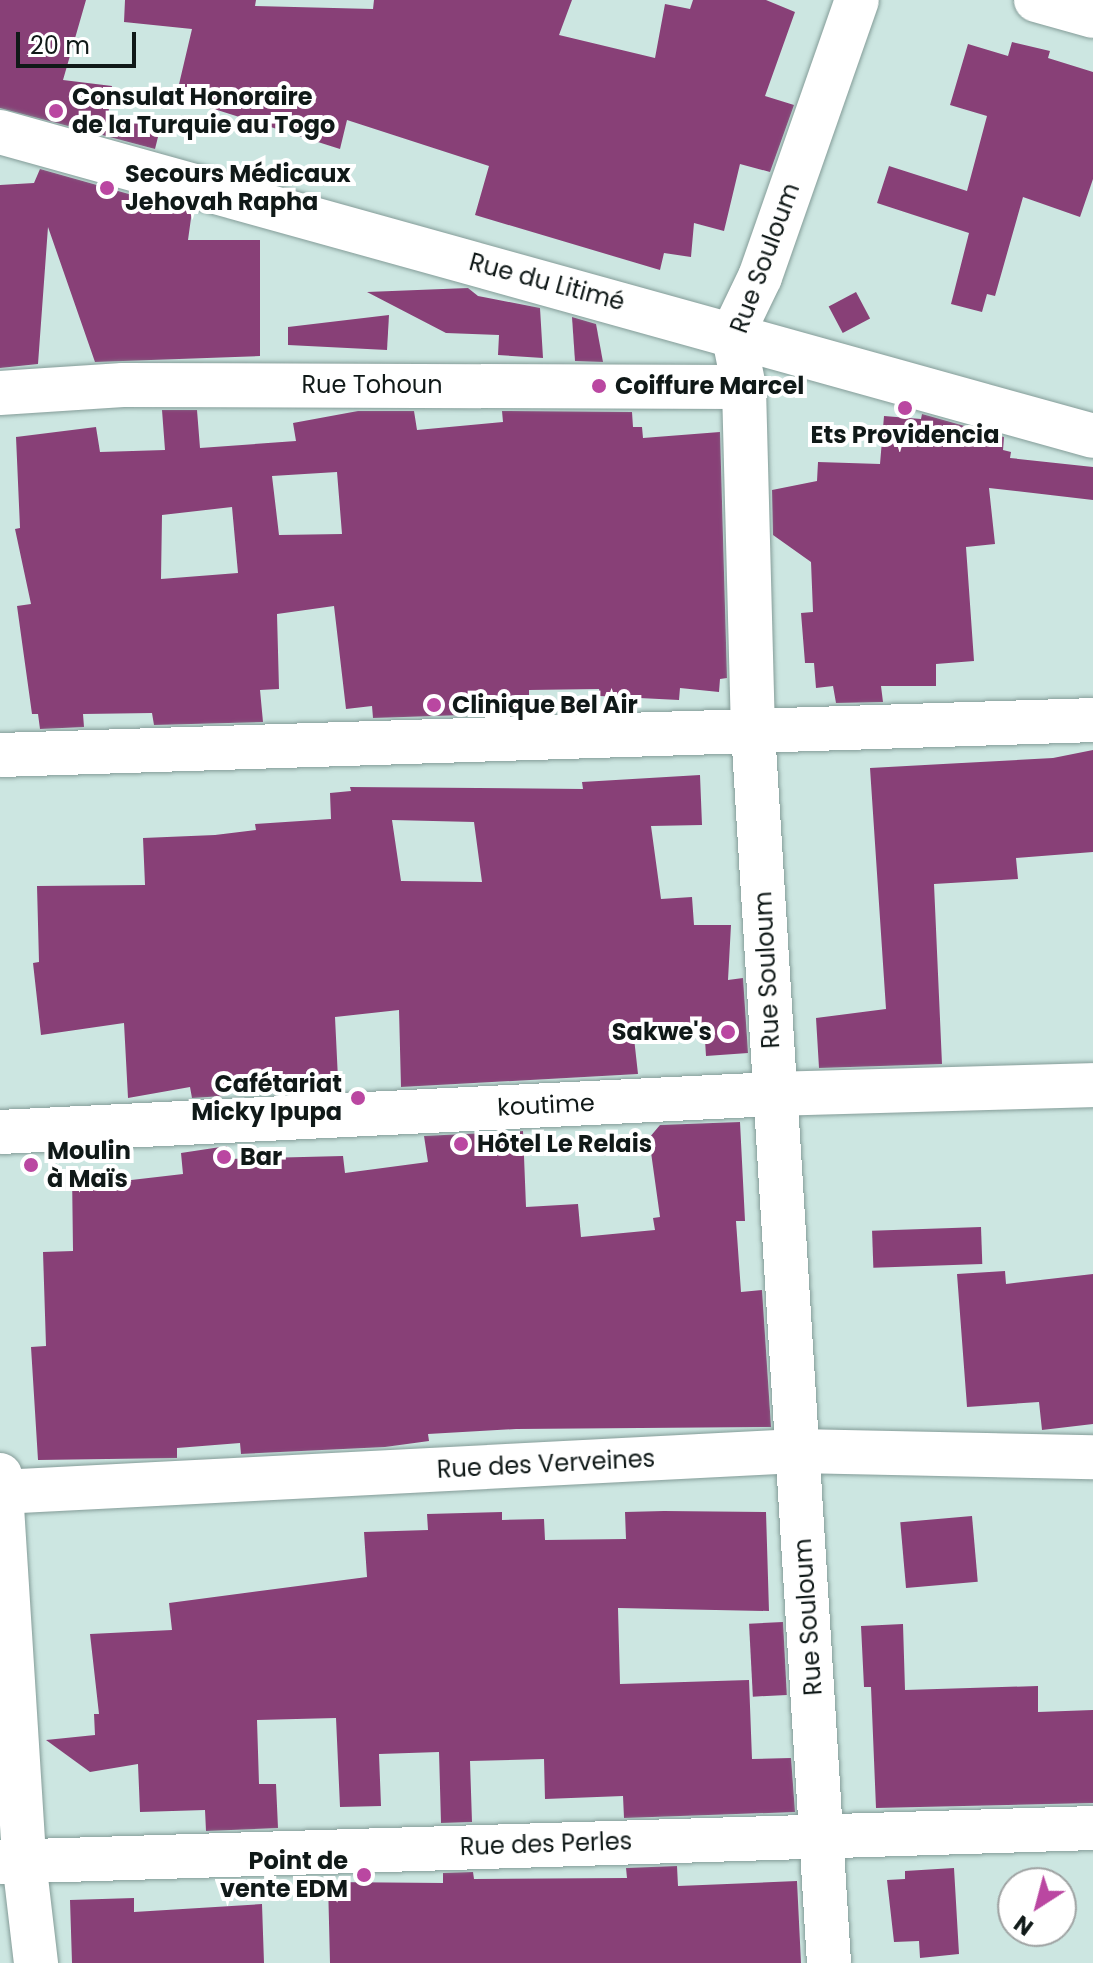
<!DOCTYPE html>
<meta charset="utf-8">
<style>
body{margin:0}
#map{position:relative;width:1093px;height:1963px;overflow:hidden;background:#cce6e1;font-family:Poppins,sans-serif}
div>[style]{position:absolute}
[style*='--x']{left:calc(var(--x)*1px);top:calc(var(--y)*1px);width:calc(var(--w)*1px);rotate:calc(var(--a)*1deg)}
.building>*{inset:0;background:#884077;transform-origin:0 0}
.roads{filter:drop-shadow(0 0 2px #849c98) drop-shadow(0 0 2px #849c98)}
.minor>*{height:44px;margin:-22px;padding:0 22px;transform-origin:22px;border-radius:22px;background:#fff}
.dots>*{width:22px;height:22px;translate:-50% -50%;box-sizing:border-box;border:4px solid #fff;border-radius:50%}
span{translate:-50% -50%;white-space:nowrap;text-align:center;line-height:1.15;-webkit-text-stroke:8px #fff;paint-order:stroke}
.poi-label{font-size:24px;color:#101918;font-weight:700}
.left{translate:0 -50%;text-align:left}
.right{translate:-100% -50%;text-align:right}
.street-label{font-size:24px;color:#101918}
.north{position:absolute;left:997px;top:1867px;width:80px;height:80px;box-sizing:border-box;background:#fff;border:2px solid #9fa3a3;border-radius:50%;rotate:216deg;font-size:22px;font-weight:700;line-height:32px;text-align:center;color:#101918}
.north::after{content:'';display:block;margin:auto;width:28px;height:36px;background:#ba47a1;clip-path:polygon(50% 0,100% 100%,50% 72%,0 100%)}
.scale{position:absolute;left:16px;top:32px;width:120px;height:36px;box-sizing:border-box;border:4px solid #101918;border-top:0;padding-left:10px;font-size:24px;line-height:28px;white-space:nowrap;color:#101918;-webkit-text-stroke:6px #fff;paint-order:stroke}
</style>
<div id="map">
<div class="building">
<div style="clip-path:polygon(0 0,86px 0,63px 80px,112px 86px,108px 116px,160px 129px,155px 149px,0 108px)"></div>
<div style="clip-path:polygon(125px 0,256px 0,255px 6px,373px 9px,374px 0,572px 0,559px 35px,655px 58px,665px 4px,690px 9px,693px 0,766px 0,795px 12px,765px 96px,794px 105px,770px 172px,740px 164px,724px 231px,694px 223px,691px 257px,664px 253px,660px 270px,475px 215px,489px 166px,347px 120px,340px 149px,176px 97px,192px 29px,124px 22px)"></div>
<div style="clip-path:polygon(1012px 42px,1050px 51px,1048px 58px,1093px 72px,1093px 179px,1080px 217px,1023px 197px,995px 296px,987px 294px,982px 312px,951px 304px,969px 233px,877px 203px,889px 166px,967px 191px,987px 116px,950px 105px,968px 44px,1008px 56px)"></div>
<div style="clip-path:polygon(40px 169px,143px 198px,142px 202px,192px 211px,188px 240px,260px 240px,260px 356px,95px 362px,48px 227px,38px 364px,0 368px,0 185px,34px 183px)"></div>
<div style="clip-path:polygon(468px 288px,478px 296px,540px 308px,543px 358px,498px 355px,499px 335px,446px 333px,367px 292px)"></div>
<div style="left:856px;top:292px;width:30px;height:31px;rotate:62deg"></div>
<div style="clip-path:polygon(389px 315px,387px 350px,288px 345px,288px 327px)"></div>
<div style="clip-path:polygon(572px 317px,596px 324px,603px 362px,575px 361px)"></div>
<div style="clip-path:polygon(evenodd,162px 410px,197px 410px,200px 448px,296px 441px,293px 423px,358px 411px,414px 411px,417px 430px,503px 422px,502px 411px,632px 412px,633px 427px,642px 427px,643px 438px,720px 432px,727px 678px,720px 679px,719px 692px,680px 688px,679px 700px,600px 696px,599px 689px,529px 690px,529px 713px,373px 718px,372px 706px,346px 709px,334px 606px,277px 614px,279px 689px,260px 690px,263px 722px,154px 725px,152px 713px,83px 714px,84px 727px,40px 729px,38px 714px,32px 714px,17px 606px,31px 604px,15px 529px,20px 528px,16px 437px,96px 427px,100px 452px,165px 450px,162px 410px,337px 472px,342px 534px,279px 535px,272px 476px,337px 472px,162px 410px,232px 507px,238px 573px,161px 579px,162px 515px,232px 507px)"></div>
<div style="clip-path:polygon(922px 414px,1004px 437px,1003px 450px,1011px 452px,1010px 458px,1093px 467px,1093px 500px,989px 488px,995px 544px,966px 547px,974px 661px,936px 664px,936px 686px,881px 686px,883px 702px,836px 703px,833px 686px,816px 688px,814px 663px,805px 663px,801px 613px,813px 612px,811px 562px,773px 535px,772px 490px,817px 481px,818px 462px,880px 464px,884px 416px,921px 419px)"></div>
<div style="clip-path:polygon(1093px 750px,1093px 852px,1016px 858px,1018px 879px,934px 884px,942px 1064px,819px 1068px,816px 1018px,886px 1009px,870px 768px,1053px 758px)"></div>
<div style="clip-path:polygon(evenodd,700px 775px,702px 825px,651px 826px,661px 899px,692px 897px,694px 925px,731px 925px,728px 980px,743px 978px,748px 1053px,706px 1056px,704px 1024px,633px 1029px,638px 1074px,401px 1087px,399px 1010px,335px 1017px,338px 1079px,255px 1084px,222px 1091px,223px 1096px,192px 1098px,190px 1087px,128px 1098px,124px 1023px,41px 1035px,33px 963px,39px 962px,37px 886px,145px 885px,143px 838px,215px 835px,256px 830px,255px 824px,331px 819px,330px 793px,351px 791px,350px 787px,583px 789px,582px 782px,700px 775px,392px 820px,474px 822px,482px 882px,401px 881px,392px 820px)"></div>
<div style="clip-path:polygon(740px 1122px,745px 1221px,736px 1221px,741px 1292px,762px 1290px,771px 1427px,516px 1429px,428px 1434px,429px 1441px,385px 1447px,241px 1454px,240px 1443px,177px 1448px,177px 1458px,38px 1460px,31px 1347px,46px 1346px,43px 1252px,73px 1251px,72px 1172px,114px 1171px,114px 1182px,183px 1174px,181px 1153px,227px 1146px,229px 1159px,343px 1156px,345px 1173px,428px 1162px,424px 1136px,523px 1131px,526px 1207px,578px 1204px,581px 1237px,655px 1230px,653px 1218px,660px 1217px,649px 1138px,660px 1125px)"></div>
<div style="left:981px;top:1227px;width:37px;height:109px;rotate:88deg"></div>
<div style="clip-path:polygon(1005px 1271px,1006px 1284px,1093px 1274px,1093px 1424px,1042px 1430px,1039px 1402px,967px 1407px,957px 1274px)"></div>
<div style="clip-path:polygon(664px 1511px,766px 1512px,769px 1611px,618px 1608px,620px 1684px,749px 1680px,752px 1759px,791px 1758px,795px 1812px,624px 1818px,623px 1796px,545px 1799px,544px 1759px,470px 1761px,472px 1822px,441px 1823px,439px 1752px,379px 1754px,381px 1806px,340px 1807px,336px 1718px,257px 1720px,259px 1784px,276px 1784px,278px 1828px,206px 1831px,205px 1810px,140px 1812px,138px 1764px,90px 1772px,46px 1740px,95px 1735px,94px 1714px,99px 1714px,90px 1634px,172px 1630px,169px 1603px,367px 1577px,364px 1532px,428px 1530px,427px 1514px,502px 1512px,502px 1520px,544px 1519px,545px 1540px,626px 1539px,625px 1512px)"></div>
<div style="left:972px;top:1516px;width:66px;height:72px;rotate:85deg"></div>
<div style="left:783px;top:1622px;width:73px;height:34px;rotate:87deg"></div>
<div style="clip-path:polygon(903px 1624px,905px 1690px,1038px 1686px,1038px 1712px,1093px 1710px,1093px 1803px,876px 1808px,871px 1687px,864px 1687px,861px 1626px)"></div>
<div style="clip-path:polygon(677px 1866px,678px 1886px,797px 1881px,801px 1963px,330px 1963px,328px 1882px,443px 1883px,443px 1873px,473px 1872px,474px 1879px,627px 1878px,626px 1868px)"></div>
<div style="clip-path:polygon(954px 1868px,959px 1954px,920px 1958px,919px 1941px,894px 1942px,887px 1880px,905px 1879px,905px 1871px)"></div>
<div style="clip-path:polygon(134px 1898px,134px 1912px,262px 1904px,264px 1963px,72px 1963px,70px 1900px)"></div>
</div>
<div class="roads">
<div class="minor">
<div style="--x:1036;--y:0;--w:59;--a:15.7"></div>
<div style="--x:0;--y:132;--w:1134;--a:15.54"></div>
<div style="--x:0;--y:393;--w:123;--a:-3.7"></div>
<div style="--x:123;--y:385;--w:621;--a:0.18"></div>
<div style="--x:0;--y:755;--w:1094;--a:-1.83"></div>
<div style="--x:0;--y:1132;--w:776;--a:-2.81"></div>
<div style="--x:775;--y:1094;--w:318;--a:-1.6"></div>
<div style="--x:0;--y:1475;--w:387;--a:86.4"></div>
<div style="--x:24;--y:1861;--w:103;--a:83.3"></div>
<div style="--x:0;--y:1492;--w:798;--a:-2.94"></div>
<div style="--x:797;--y:1451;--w:296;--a:1.2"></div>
<div style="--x:0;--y:1862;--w:1094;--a:-1.78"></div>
<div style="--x:829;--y:1963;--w:1233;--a:-93.53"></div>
<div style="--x:753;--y:732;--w:345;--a:-91.5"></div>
<div style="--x:744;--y:387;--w:55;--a:-101.5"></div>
<div style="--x:733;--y:333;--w:62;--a:-64.3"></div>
<div style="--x:760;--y:277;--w:293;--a:-70.7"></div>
</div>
</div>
<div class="dots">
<div style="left:56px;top:111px;background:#ba47a1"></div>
<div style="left:107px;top:188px;background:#ba47a1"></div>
<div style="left:599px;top:386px;background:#ba47a1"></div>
<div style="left:905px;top:408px;background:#ba47a1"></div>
<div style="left:434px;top:705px;background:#ba47a1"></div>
<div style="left:728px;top:1032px;background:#ba47a1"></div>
<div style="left:358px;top:1098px;background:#ba47a1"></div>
<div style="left:461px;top:1144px;background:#ba47a1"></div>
<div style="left:224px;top:1157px;background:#ba47a1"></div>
<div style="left:31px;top:1165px;background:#ba47a1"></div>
<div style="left:364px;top:1875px;background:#ba47a1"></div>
</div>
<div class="poi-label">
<span class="left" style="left:72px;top:111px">Consulat Honoraire<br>de la Turquie au Togo</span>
<span class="left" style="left:125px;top:188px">Secours Médicaux<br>Jehovah Rapha</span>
<span class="left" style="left:615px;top:386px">Coiffure Marcel</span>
<span style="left:905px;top:435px">Ets Providencia</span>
<span class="left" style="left:452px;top:705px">Clinique Bel Air</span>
<span class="right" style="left:712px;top:1032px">Sakwe's</span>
<span class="right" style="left:342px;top:1098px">Cafétariat<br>Micky Ipupa</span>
<span class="left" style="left:477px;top:1144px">Hôtel Le Relais</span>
<span class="left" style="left:47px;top:1165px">Moulin<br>à Maïs</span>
<span class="left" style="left:240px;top:1157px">Bar</span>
<span class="right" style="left:348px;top:1875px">Point de<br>vente EDM</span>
</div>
<div class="street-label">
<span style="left:765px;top:258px;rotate:-70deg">Rue Souloum</span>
<span style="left:547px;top:282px;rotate:15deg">Rue du Litimé</span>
<span style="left:372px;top:385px">Rue Tohoun</span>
<span style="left:767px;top:970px;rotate:-93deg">Rue Souloum</span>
<span style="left:546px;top:1105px;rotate:-3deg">koutime</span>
<span style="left:546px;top:1464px;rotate:-3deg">Rue des Verveines</span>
<span style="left:808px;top:1617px;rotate:-94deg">Rue Souloum</span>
<span style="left:546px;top:1844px;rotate:-2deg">Rue des Perles</span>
</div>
<div class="north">N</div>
<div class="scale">20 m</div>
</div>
